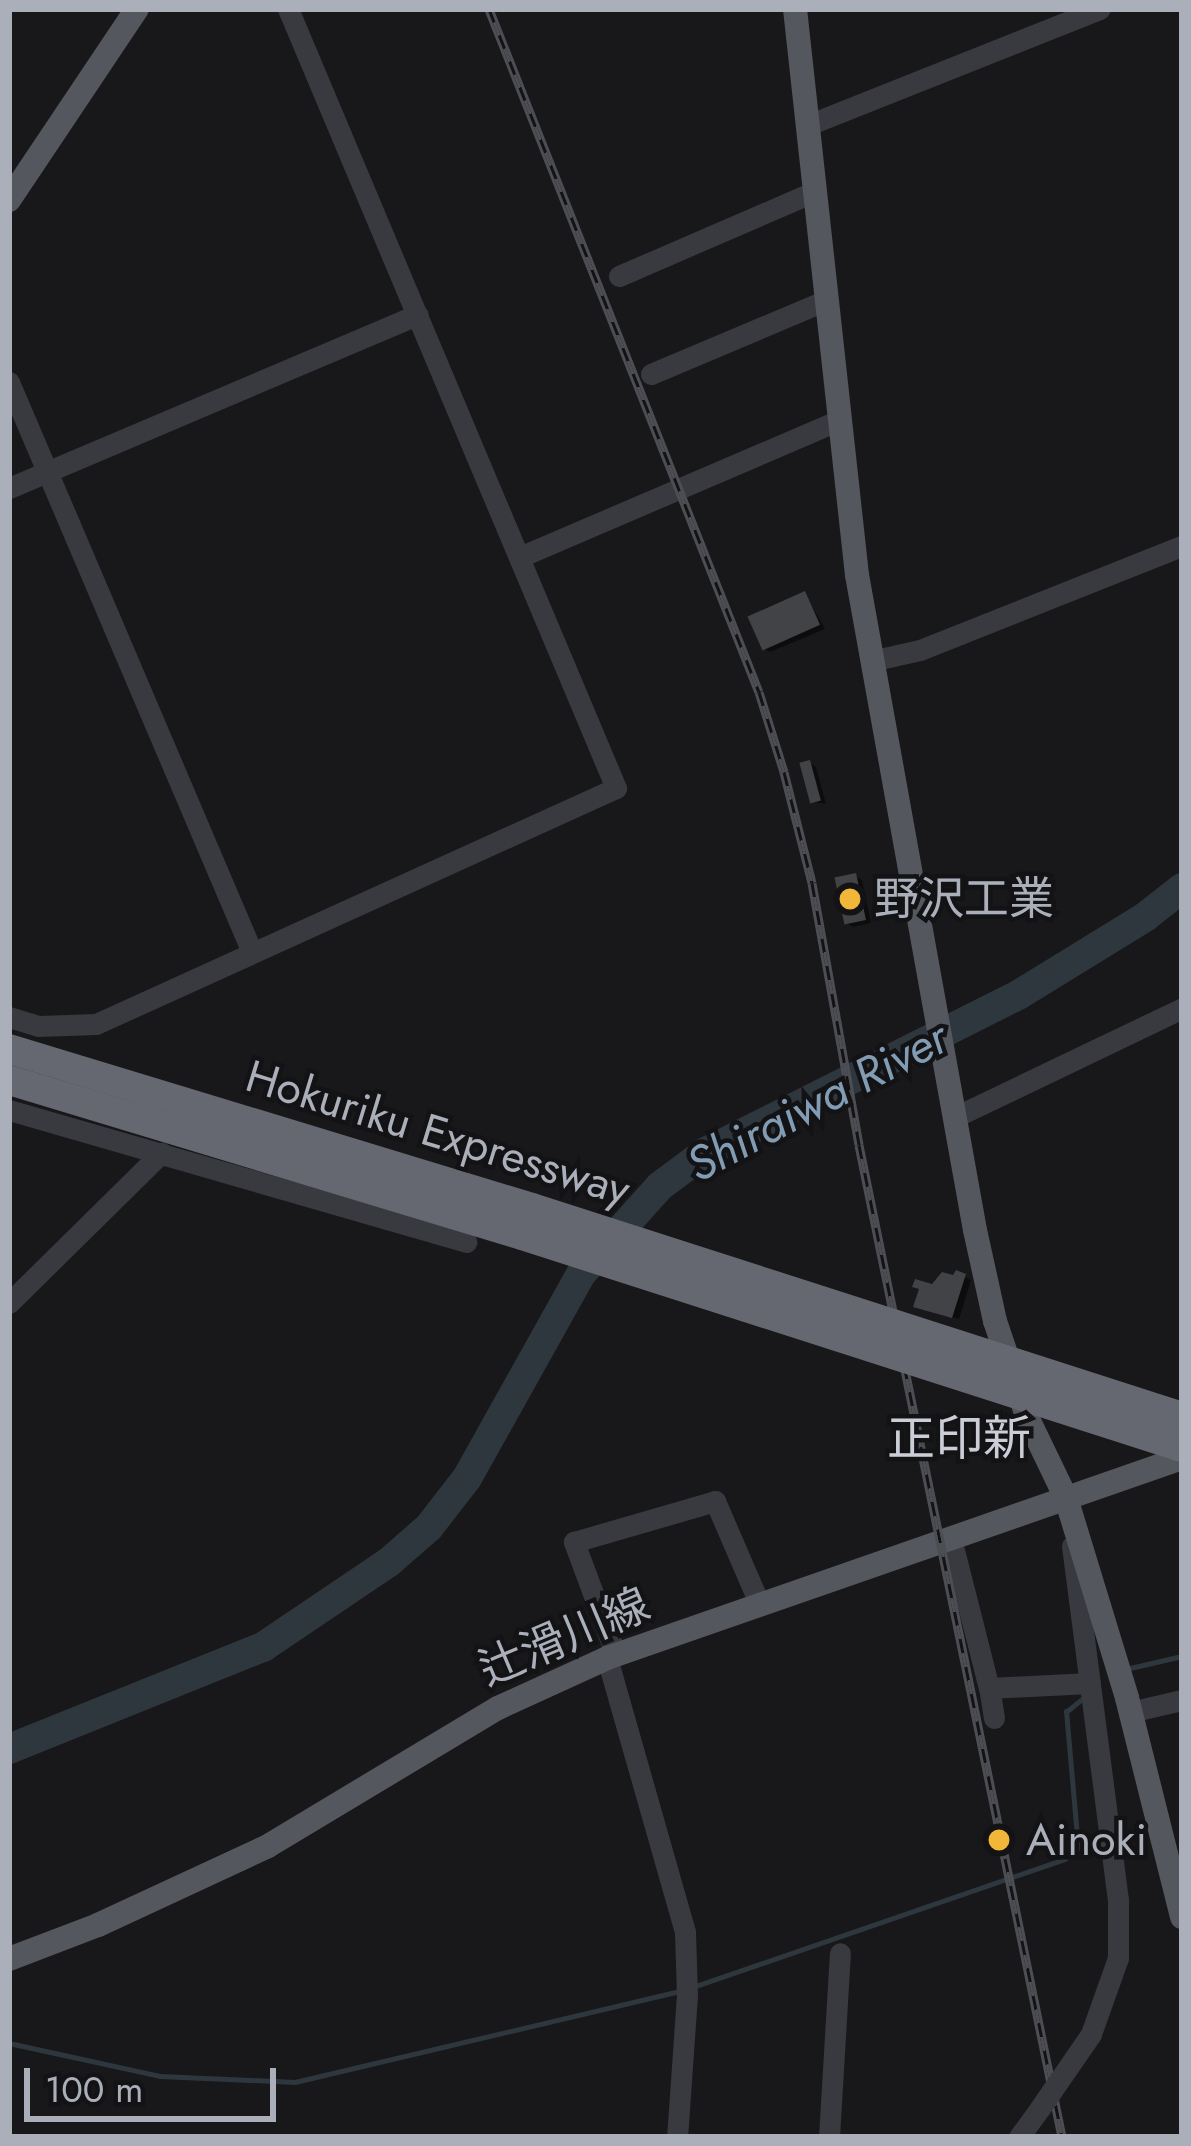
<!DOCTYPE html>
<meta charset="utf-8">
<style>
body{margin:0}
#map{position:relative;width:1191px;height:2146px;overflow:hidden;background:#18181a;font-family:Jost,"Noto Sans JP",sans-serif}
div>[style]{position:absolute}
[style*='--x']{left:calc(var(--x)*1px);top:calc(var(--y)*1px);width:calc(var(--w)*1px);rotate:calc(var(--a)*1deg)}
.shadow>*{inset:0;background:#0007}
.stream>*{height:4.5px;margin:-2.25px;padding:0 2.25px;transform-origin:2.25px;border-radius:2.25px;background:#2e373e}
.river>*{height:30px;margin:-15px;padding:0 15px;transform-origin:15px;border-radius:15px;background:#2e373e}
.building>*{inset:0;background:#424347;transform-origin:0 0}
.minor>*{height:21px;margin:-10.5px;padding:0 10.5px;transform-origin:10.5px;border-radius:10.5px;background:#393a3f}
.major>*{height:24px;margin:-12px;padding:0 12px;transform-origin:12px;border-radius:12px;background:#55575e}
.highway>*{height:30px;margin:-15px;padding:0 15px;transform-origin:15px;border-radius:15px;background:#656870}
.rail>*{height:9px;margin-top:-4.5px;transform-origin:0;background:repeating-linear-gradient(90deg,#131315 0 14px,#4c4e54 0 28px);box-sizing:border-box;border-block:3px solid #4c4e54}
.minor-bridge>*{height:21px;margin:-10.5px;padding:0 10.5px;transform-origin:10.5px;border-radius:10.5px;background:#393a3f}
.highway-bridge>*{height:30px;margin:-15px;padding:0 15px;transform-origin:15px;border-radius:15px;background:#656870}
.dots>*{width:33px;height:33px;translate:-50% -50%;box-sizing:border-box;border:6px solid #131315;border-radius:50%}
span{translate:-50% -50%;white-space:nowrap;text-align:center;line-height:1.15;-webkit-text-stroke:9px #131315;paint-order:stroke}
.poi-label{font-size:45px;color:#aaafba}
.left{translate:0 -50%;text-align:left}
.street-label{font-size:45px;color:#aaafba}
.water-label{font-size:48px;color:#829cb4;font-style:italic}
.neighbourhood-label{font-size:48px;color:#cbced6}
.frame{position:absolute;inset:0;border:12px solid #aaafba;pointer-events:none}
.scale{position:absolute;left:24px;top:2068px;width:252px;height:54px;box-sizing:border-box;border:6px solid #aaafba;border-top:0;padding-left:15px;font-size:36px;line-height:42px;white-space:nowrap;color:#aaafba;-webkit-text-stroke:9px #131315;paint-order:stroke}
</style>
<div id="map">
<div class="shadow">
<div style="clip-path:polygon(805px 594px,825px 629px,770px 652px,764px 648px)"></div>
<div style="clip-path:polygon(810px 763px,816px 767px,826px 804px,813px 802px)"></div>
<div style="clip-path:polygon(855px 876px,862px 880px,871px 923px,853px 927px,847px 923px)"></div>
<div style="clip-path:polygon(965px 1277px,971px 1280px,959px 1319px,923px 1309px,933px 1287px)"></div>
</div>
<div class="stream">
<div style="--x:1126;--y:1669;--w:57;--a:-13.1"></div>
<div style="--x:696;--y:1986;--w:390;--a:-19"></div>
<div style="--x:1065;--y:1859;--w:17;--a:-40"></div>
<div style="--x:1078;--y:1848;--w:137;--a:-95"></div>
<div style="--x:1066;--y:1712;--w:21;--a:-39"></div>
<div style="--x:9;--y:2043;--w:155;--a:12.3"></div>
<div style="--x:160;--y:2076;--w:135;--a:2.5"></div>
<div style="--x:295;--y:2082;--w:395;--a:-13.3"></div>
</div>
<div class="river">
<div style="--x:9;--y:1749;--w:274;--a:-21.9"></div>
<div style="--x:263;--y:1647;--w:152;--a:-34"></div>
<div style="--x:389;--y:1562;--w:53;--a:-41.2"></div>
<div style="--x:429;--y:1527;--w:62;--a:-52.2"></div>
<div style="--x:467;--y:1478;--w:234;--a:-60.8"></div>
<div style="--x:581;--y:1274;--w:118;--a:-48.1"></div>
<div style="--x:660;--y:1186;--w:57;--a:-36.5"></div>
<div style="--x:706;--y:1152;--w:352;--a:-26.7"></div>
<div style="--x:1020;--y:994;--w:147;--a:-31.6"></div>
<div style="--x:1145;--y:917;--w:47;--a:-38.1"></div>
</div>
<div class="building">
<div style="left:805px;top:591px;width:37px;height:63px;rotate:66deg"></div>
<div style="left:810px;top:760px;width:42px;height:11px;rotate:75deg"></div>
<div style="left:856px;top:873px;width:48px;height:22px;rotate:78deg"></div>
<div style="clip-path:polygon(956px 1270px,966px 1274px,952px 1318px,913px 1307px,919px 1289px,912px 1287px,915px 1279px,932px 1284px,942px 1272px,953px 1275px)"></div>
</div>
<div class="minor">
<div style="--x:808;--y:125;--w:314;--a:-21.7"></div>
<div style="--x:619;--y:276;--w:214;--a:-23.4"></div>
<div style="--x:651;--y:374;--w:190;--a:-22.9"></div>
<div style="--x:9;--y:382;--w:620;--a:66.91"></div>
<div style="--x:9;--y:488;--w:444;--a:-23"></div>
<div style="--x:522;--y:556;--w:346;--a:-23.2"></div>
<div style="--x:871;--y:661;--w:50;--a:-12.7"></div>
<div style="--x:920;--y:650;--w:282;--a:-21.7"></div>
<div style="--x:9;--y:1017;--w:30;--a:17"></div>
<div style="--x:38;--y:1026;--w:58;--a:-2"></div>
<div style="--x:96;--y:1024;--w:571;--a:-24.41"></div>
<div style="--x:616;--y:788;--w:845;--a:-112.83"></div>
<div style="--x:9;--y:1110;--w:476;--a:16.1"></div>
<div style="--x:955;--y:1117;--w:252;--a:-25.6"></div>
<div style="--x:9;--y:1303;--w:214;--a:-44.6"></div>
<div style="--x:1072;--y:1546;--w:356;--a:82.6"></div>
<div style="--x:1118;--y:1899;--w:59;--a:90"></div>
<div style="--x:1118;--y:1958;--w:81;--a:109.6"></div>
<div style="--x:954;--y:1550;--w:142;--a:75.8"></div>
<div style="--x:616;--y:1655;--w:121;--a:-110.4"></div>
<div style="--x:574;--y:1542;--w:147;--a:-16.2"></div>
<div style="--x:715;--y:1501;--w:113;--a:66.6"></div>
<div style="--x:607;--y:1658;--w:285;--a:74.1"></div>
<div style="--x:685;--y:1932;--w:63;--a:88.2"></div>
<div style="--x:687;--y:1995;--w:142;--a:94"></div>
<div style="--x:1130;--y:1712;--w:53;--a:-13"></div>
<div style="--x:994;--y:1718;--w:30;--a:-99"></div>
<div style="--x:989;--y:1688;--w:101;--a:-2.8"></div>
<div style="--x:829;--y:2137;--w:184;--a:-86.6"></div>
<div style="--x:1019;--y:2137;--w:36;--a:-54"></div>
</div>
<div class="major">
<div style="--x:795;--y:9;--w:569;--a:83.75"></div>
<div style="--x:857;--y:575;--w:666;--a:79.79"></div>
<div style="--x:975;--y:1230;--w:93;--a:77.6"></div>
<div style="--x:995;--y:1321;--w:103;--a:71.4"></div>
<div style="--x:1028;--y:1419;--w:88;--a:64.3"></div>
<div style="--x:1066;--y:1498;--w:209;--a:73"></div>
<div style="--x:1127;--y:1698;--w:226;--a:75.9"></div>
<div style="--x:9;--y:200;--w:230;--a:-56.2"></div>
<div style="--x:9;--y:1959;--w:95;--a:-20.9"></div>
<div style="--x:98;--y:1925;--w:187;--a:-24.9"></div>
<div style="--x:268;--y:1846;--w:268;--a:-31"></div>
<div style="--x:498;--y:1708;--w:120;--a:-24.6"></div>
<div style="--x:607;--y:1658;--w:609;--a:-19.18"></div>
</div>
<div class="highway">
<div style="--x:9;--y:1049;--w:547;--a:16.91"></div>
<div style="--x:9;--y:1080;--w:536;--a:16.81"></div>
</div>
<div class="rail">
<div style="--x:489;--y:9;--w:734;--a:68.43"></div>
<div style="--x:759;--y:692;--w:84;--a:72.6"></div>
<div style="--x:784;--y:772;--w:114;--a:75.8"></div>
<div style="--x:812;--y:883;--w:266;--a:79.8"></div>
<div style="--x:859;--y:1145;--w:1013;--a:78.43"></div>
</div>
<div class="minor-bridge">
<div style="--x:1040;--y:2108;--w:90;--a:-55.4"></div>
</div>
<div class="highway-bridge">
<div style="--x:532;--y:1208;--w:683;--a:17.82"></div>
<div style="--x:522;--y:1235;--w:693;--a:17.81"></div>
</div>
<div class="dots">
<div style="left:850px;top:899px;background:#f1b739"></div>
<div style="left:999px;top:1840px;background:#f1b739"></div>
</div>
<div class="poi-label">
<span class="left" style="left:874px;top:899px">野沢工業</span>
<span class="left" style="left:1026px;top:1840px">Ainoki</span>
</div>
<div class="street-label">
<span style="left:438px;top:1133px;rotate:17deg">Hokuriku Expressway</span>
<span style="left:564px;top:1637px;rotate:-23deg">辻滑川線</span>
</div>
<div class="water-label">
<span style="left:817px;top:1101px;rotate:-28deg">Shiraiwa River</span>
</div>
<div class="neighbourhood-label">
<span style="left:959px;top:1439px">正印新</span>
</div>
<div class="frame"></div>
<div class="scale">100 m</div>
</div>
